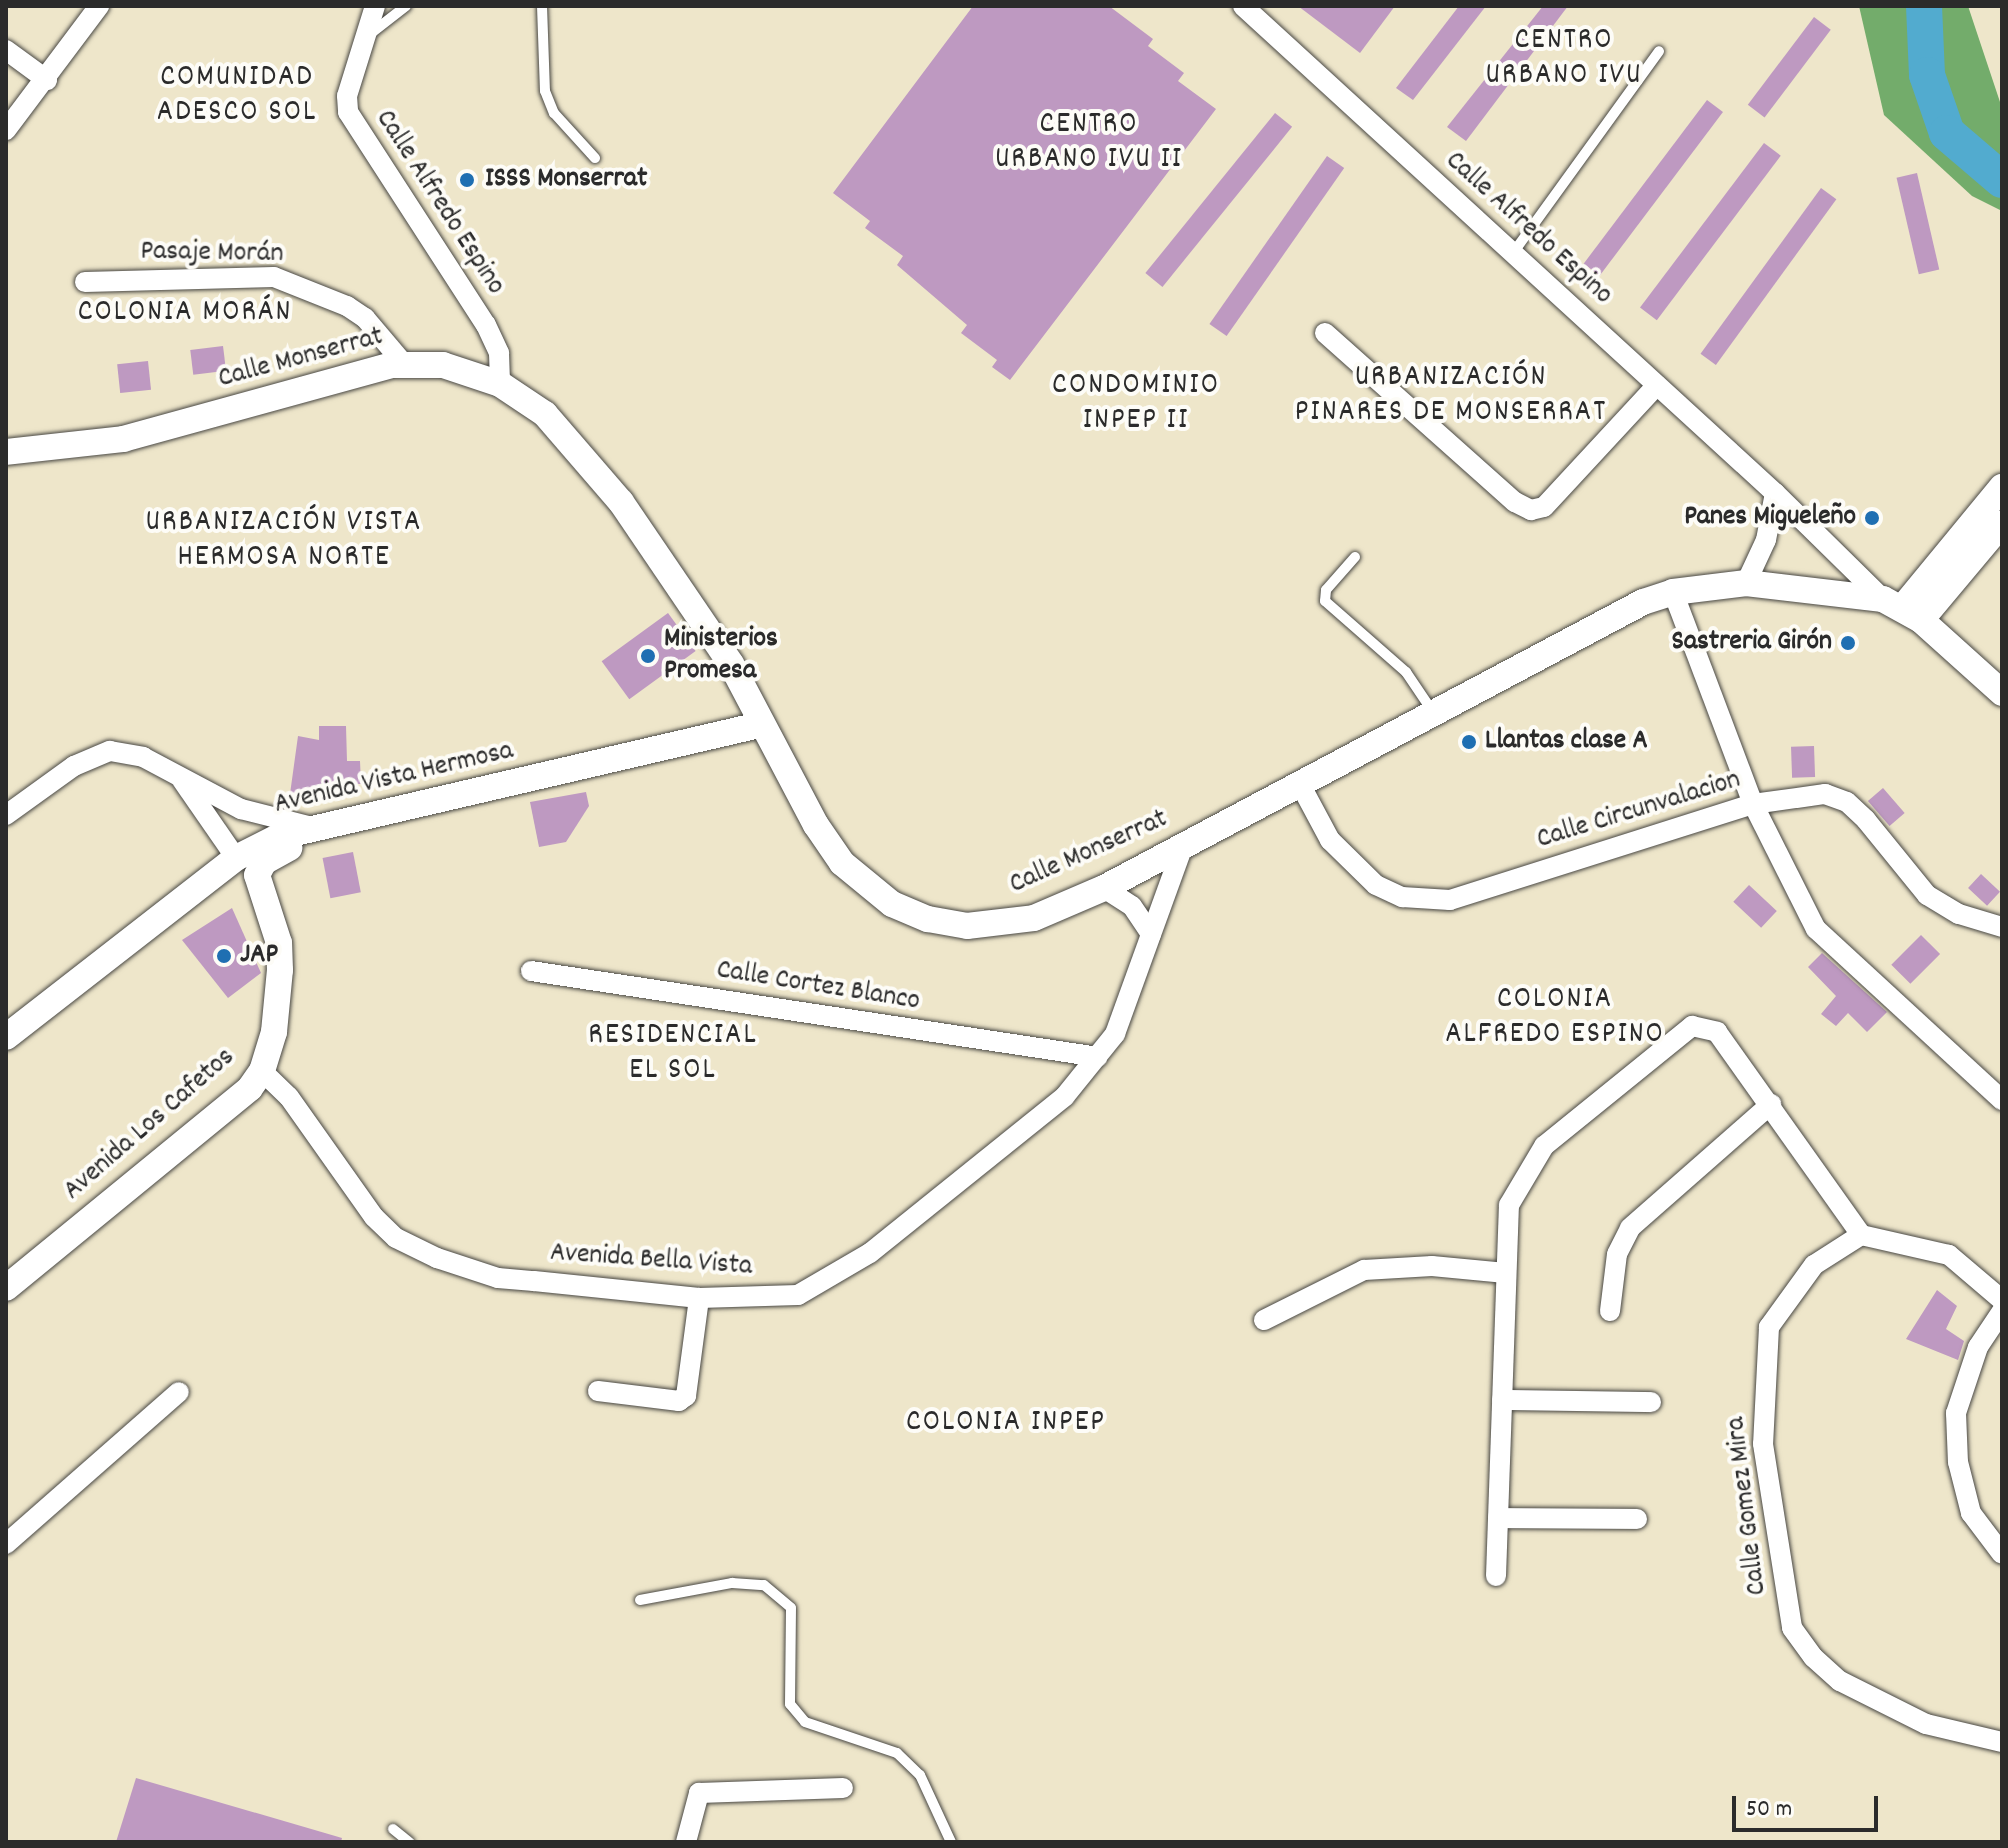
<!DOCTYPE html>
<meta charset="utf-8">
<style>
body{margin:0}
#map{position:relative;width:2008px;height:1848px;overflow:hidden;background:#eee6ca;font-family:Dekko,sans-serif}
div>[style]{position:absolute}
[style*='--x']{left:calc(var(--x)*1px);top:calc(var(--y)*1px);width:calc(var(--w)*1px);rotate:calc(var(--a)*1deg)}
.forest>*{inset:0;background:#73ac6b}
.river>*{height:36px;margin:-18px;padding:0 18px;transform-origin:18px;border-radius:18px;background:#52abcf}
.building>*{inset:0;background:#be99c1;transform-origin:0 0}
.roads{filter:drop-shadow(0 0 2px #484743) drop-shadow(0 0 2px #484743)}
.service>*{height:10px;margin:-5px;padding:0 5px;transform-origin:5px;border-radius:5px;background:#fff}
.minor>*{height:20px;margin:-10px;padding:0 10px;transform-origin:10px;border-radius:10px;background:#fff}
.tertiary>*{height:26px;margin:-13px;padding:0 13px;transform-origin:13px;border-radius:13px;background:#fff}
.dots>*{width:22px;height:22px;translate:-50% -50%;box-sizing:border-box;border:4px solid #fdfcf7;border-radius:50%}
span{translate:-50% -50%;white-space:nowrap;text-align:center;line-height:1.15;-webkit-text-stroke:8px #fdfcf7;paint-order:stroke}
.poi-label{font-size:28px;color:#2b2b2b;font-weight:700}
.left{translate:0 -50%;text-align:left}
.right{translate:-100% -50%;text-align:right}
.street-label{font-size:28px;color:#2b2b2b}
.neighbourhood-label{font-size:30px;color:#2b2b2b;letter-spacing:2px}
.frame{position:absolute;inset:0;border:8px solid #2b2b2b;pointer-events:none}
.scale{position:absolute;left:1732px;top:1796px;width:146px;height:36px;box-sizing:border-box;border:4px solid #2b2b2b;border-top:0;padding-left:10px;font-size:24px;line-height:28px;white-space:nowrap;color:#2b2b2b;-webkit-text-stroke:6px #fdfcf7;paint-order:stroke}
</style>
<div id="map">
<div class="forest">
<div style="clip-path:polygon(1859px 6px,1968px 6px,2002px 108px,2002px 211px,1972px 196px,1884px 115px)"></div>
</div>
<div class="river">
<div style="--x:1924;--y:6;--w:69;--a:87.5"></div>
<div style="--x:1927;--y:75;--w:61;--a:71"></div>
<div style="--x:1947;--y:133;--w:72;--a:40.5"></div>
</div>
<div class="building">
<div style="clip-path:polygon(973px 6px,1109px 6px,1153px 39px,1148px 46px,1184px 73px,1178px 81px,1216px 109px,1010px 380px,992px 367px,997px 360px,961px 333px,967px 325px,897px 265px,903px 256px,865px 228px,870px 221px,833px 193px)"></div>
<div style="clip-path:polygon(1298px 6px,1395px 6px,1360px 53px)"></div>
<div style="clip-path:polygon(1459px 6px,1486px 6px,1413px 100px,1396px 88px)"></div>
<div style="clip-path:polygon(1543px 6px,1568px 6px,1466px 141px,1447px 127px)"></div>
<div style="left:1814px;top:17px;width:21px;height:110px;rotate:37deg"></div>
<div style="left:1707px;top:100px;width:20px;height:205px;rotate:37deg"></div>
<div style="left:1275px;top:113px;width:22px;height:206px;rotate:39deg"></div>
<div style="left:1764px;top:143px;width:21px;height:206px;rotate:37deg"></div>
<div style="left:1327px;top:156px;width:21px;height:205px;rotate:35deg"></div>
<div style="left:1917px;top:173px;width:99px;height:21px;rotate:77deg"></div>
<div style="left:1821px;top:188px;width:19px;height:205px;rotate:36deg"></div>
<div style="left:223px;top:346px;width:25px;height:33px;rotate:83deg"></div>
<div style="left:148px;top:361px;width:29px;height:31px;rotate:84deg"></div>
<div style="left:668px;top:613px;width:47px;height:82px;rotate:54deg"></div>
<div style="clip-path:polygon(319px 726px,346px 726px,347px 761px,360px 761px,361px 784px,320px 784px,319px 796px,290px 794px,298px 736px,319px 740px)"></div>
<div style="left:1814px;top:746px;width:31px;height:23px;rotate:88deg"></div>
<div style="left:1883px;top:788px;width:33px;height:20px;rotate:49deg"></div>
<div style="clip-path:polygon(586px 792px,589px 806px,566px 842px,539px 847px,530px 802px)"></div>
<div style="left:353px;top:852px;width:41px;height:31px;rotate:79deg"></div>
<div style="left:1981px;top:874px;width:26px;height:19px;rotate:43deg"></div>
<div style="left:1749px;top:885px;width:38px;height:23px;rotate:43deg"></div>
<div style="clip-path:polygon(232px 908px,261px 973px,228px 998px,182px 940px)"></div>
<div style="left:1921px;top:935px;width:27px;height:42px;rotate:45deg"></div>
<div style="clip-path:polygon(1822px 953px,1887px 1012px,1867px 1032px,1848px 1013px,1836px 1026px,1821px 1014px,1836px 996px,1808px 967px)"></div>
<div style="clip-path:polygon(1937px 1290px,1957px 1306px,1946px 1329px,1964px 1341px,1958px 1360px,1906px 1339px)"></div>
<div style="clip-path:polygon(136px 1778px,342px 1838px,341px 1842px,116px 1842px)"></div>
</div>
<div class="roads">
<div class="service">
<div style="--x:542;--y:6;--w:85;--a:88"></div>
<div style="--x:545;--y:91;--w:24;--a:68"></div>
<div style="--x:554;--y:113;--w:61;--a:47.7"></div>
<div style="--x:370;--y:34;--w:46;--a:-37.9"></div>
<div style="--x:1513;--y:253;--w:249;--a:-54.1"></div>
<div style="--x:1355;--y:557;--w:44;--a:131.3"></div>
<div style="--x:1326;--y:590;--w:11;--a:95"></div>
<div style="--x:1325;--y:601;--w:108;--a:41.2"></div>
<div style="--x:1406;--y:672;--w:48;--a:56"></div>
<div style="--x:640;--y:1600;--w:94;--a:-10.5"></div>
<div style="--x:732;--y:1583;--w:32;--a:4"></div>
<div style="--x:764;--y:1585;--w:35;--a:40"></div>
<div style="--x:791;--y:1608;--w:96;--a:90.6"></div>
<div style="--x:790;--y:1704;--w:23;--a:50"></div>
<div style="--x:805;--y:1722;--w:97;--a:18.6"></div>
<div style="--x:897;--y:1753;--w:32;--a:44"></div>
<div style="--x:920;--y:1775;--w:74;--a:65.2"></div>
<div style="--x:393;--y:1829;--w:21;--a:39"></div>
</div>
<div class="minor">
<div style="--x:375;--y:6;--w:94;--a:107.3"></div>
<div style="--x:347;--y:96;--w:16;--a:86"></div>
<div style="--x:348;--y:112;--w:254;--a:57.1"></div>
<div style="--x:486;--y:325;--w:31;--a:65"></div>
<div style="--x:499;--y:353;--w:31;--a:88"></div>
<div style="--x:1243;--y:6;--w:721;--a:42.47"></div>
<div style="--x:1775;--y:493;--w:151;--a:44.5"></div>
<div style="--x:6;--y:50;--w:51;--a:36.2"></div>
<div style="--x:6;--y:130;--w:155;--a:-53.1"></div>
<div style="--x:85;--y:282;--w:189;--a:-1.5"></div>
<div style="--x:274;--y:277;--w:79;--a:21.7"></div>
<div style="--x:347;--y:306;--w:22;--a:34"></div>
<div style="--x:365;--y:318;--w:60;--a:49.7"></div>
<div style="--x:1325;--y:333;--w:254;--a:41.7"></div>
<div style="--x:1515;--y:502;--w:18;--a:27"></div>
<div style="--x:1531;--y:510;--w:13;--a:-13"></div>
<div style="--x:1544;--y:507;--w:166;--a:-47.2"></div>
<div style="--x:1746;--y:583;--w:47;--a:-65.1"></div>
<div style="--x:1766;--y:540;--w:48;--a:-79.2"></div>
<div style="--x:1673;--y:592;--w:227;--a:69.3"></div>
<div style="--x:1753;--y:804;--w:140;--a:63.3"></div>
<div style="--x:1816;--y:929;--w:253;--a:42.6"></div>
<div style="--x:182;--y:780;--w:95;--a:55.3"></div>
<div style="--x:1300;--y:784;--w:64;--a:61.8"></div>
<div style="--x:1330;--y:840;--w:64;--a:44.4"></div>
<div style="--x:1376;--y:885;--w:29;--a:25"></div>
<div style="--x:1402;--y:897;--w:48;--a:3.6"></div>
<div style="--x:1450;--y:900;--w:318;--a:-17.6"></div>
<div style="--x:1753;--y:804;--w:73;--a:-7.9"></div>
<div style="--x:1825;--y:794;--w:23;--a:20"></div>
<div style="--x:1847;--y:802;--w:26;--a:43"></div>
<div style="--x:1866;--y:820;--w:97;--a:50.9"></div>
<div style="--x:1927;--y:895;--w:37;--a:31"></div>
<div style="--x:1959;--y:914;--w:45;--a:16.8"></div>
<div style="--x:6;--y:815;--w:84;--a:-35.8"></div>
<div style="--x:74;--y:766;--w:39;--a:-23"></div>
<div style="--x:110;--y:751;--w:34;--a:10"></div>
<div style="--x:143;--y:757;--w:111;--a:28"></div>
<div style="--x:241;--y:809;--w:73;--a:14.2"></div>
<div style="--x:1104;--y:888;--w:33;--a:33"></div>
<div style="--x:1132;--y:906;--w:34;--a:56"></div>
<div style="--x:531;--y:971;--w:573;--a:8.62"></div>
<div style="--x:262;--y:1071;--w:37;--a:44"></div>
<div style="--x:289;--y:1097;--w:147;--a:54.7"></div>
<div style="--x:374;--y:1217;--w:30;--a:44"></div>
<div style="--x:396;--y:1238;--w:46;--a:26"></div>
<div style="--x:437;--y:1258;--w:64;--a:18.2"></div>
<div style="--x:498;--y:1278;--w:36;--a:5"></div>
<div style="--x:534;--y:1281;--w:166;--a:5.9"></div>
<div style="--x:699;--y:1298;--w:99;--a:-1.7"></div>
<div style="--x:798;--y:1295;--w:83;--a:-30.3"></div>
<div style="--x:870;--y:1253;--w:250;--a:-38.8"></div>
<div style="--x:1065;--y:1096;--w:80;--a:-51.1"></div>
<div style="--x:1115;--y:1034;--w:197;--a:-70.1"></div>
<div style="--x:2002;--y:1300;--w:70;--a:-139.7"></div>
<div style="--x:1949;--y:1255;--w:90;--a:-167.2"></div>
<div style="--x:1861;--y:1235;--w:56;--a:147.4"></div>
<div style="--x:1814;--y:1265;--w:77;--a:126"></div>
<div style="--x:1769;--y:1327;--w:117;--a:92.9"></div>
<div style="--x:1763;--y:1444;--w:186;--a:81"></div>
<div style="--x:1792;--y:1628;--w:36;--a:54"></div>
<div style="--x:1813;--y:1657;--w:36;--a:42"></div>
<div style="--x:1840;--y:1681;--w:96;--a:26.6"></div>
<div style="--x:1926;--y:1724;--w:78;--a:13.3"></div>
<div style="--x:1610;--y:1311;--w:57;--a:-83"></div>
<div style="--x:1617;--y:1254;--w:29;--a:-63"></div>
<div style="--x:1630;--y:1228;--w:188;--a:-41.3"></div>
<div style="--x:2002;--y:1311;--w:43;--a:123.7"></div>
<div style="--x:1978;--y:1347;--w:70;--a:108.4"></div>
<div style="--x:1956;--y:1413;--w:49;--a:87.7"></div>
<div style="--x:1958;--y:1462;--w:53;--a:75.7"></div>
<div style="--x:1971;--y:1513;--w:51;--a:52.9"></div>
<div style="--x:1264;--y:1320;--w:112;--a:-26.6"></div>
<div style="--x:1364;--y:1270;--w:68;--a:-3.4"></div>
<div style="--x:1432;--y:1266;--w:74;--a:5.4"></div>
<div style="--x:598;--y:1391;--w:82;--a:7"></div>
<div style="--x:679;--y:1401;--w:9;--a:-36"></div>
<div style="--x:686;--y:1396;--w:99;--a:-82.4"></div>
<div style="--x:1502;--y:1400;--w:149;--a:0.8"></div>
<div style="--x:1498;--y:1518;--w:139;--a:0.4"></div>
<div style="--x:6;--y:1544;--w:230;--a:-41.3"></div>
<div style="--x:1496;--y:1576;--w:371;--a:-88"></div>
<div style="--x:1509;--y:1205;--w:69;--a:-59.3"></div>
<div style="--x:1544;--y:1146;--w:191;--a:-39"></div>
<div style="--x:1692;--y:1026;--w:26;--a:13"></div>
<div style="--x:1717;--y:1032;--w:249;--a:54.6"></div>
<div style="--x:686;--y:1842;--w:51;--a:-75.1"></div>
<div style="--x:699;--y:1793;--w:144;--a:-2"></div>
</div>
<div class="tertiary">
<div style="--x:6;--y:452;--w:118;--a:-6.3"></div>
<div style="--x:123;--y:439;--w:279;--a:-15.4"></div>
<div style="--x:392;--y:365;--w:51;--a:0"></div>
<div style="--x:443;--y:365;--w:60;--a:18.4"></div>
<div style="--x:500;--y:384;--w:54;--a:33.7"></div>
<div style="--x:545;--y:414;--w:116;--a:49.2"></div>
<div style="--x:621;--y:502;--w:196;--a:55.8"></div>
<div style="--x:731;--y:664;--w:182;--a:62.2"></div>
<div style="--x:816;--y:825;--w:46;--a:55.6"></div>
<div style="--x:842;--y:863;--w:65;--a:39.4"></div>
<div style="--x:892;--y:904;--w:39;--a:23"></div>
<div style="--x:928;--y:919;--w:40;--a:10"></div>
<div style="--x:967;--y:926;--w:67;--a:-6.8"></div>
<div style="--x:1034;--y:918;--w:76;--a:-23.2"></div>
<div style="--x:1104;--y:888;--w:610;--a:-27.95"></div>
<div style="--x:1643;--y:602;--w:32;--a:-18"></div>
<div style="--x:1673;--y:592;--w:74;--a:-7"></div>
<div style="--x:1746;--y:583;--w:138;--a:6.7"></div>
<div style="--x:1883;--y:599;--w:43;--a:28.9"></div>
<div style="--x:1921;--y:620;--w:109;--a:42"></div>
<div style="--x:1903;--y:607;--w:156;--a:-50.5"></div>
<div style="--x:1921;--y:620;--w:126;--a:-50.1"></div>
<div style="--x:6;--y:1037;--w:291;--a:-37.9"></div>
<div style="--x:236;--y:858;--w:47;--a:-26.6"></div>
<div style="--x:278;--y:837;--w:495;--a:-13.1"></div>
<div style="--x:6;--y:1288;--w:315;--a:-39.3"></div>
<div style="--x:250;--y:1088;--w:21;--a:-55"></div>
<div style="--x:262;--y:1071;--w:41;--a:-72.9"></div>
<div style="--x:274;--y:1032;--w:62;--a:-84.5"></div>
<div style="--x:280;--y:970;--w:27;--a:-92"></div>
<div style="--x:279;--y:943;--w:71;--a:-107.9"></div>
<div style="--x:257;--y:875;--w:15;--a:-62"></div>
<div style="--x:264;--y:862;--w:29;--a:-29"></div>
</div>
</div>
<div class="dots">
<div style="left:467px;top:180px;background:#1f6fb2"></div>
<div style="left:1872px;top:518px;background:#1f6fb2"></div>
<div style="left:1848px;top:643px;background:#1f6fb2"></div>
<div style="left:648px;top:656px;background:#1f6fb2"></div>
<div style="left:1469px;top:742px;background:#1f6fb2"></div>
<div style="left:224px;top:956px;background:#1f6fb2"></div>
</div>
<div class="poi-label">
<span class="left" style="left:485px;top:180px">ISSS Monserrat</span>
<span class="right" style="left:1856px;top:518px">Panes Migueleño</span>
<span class="left" style="left:664px;top:656px">Ministerios<br>Promesa</span>
<span class="right" style="left:1832px;top:643px">Sastreria Girón</span>
<span class="left" style="left:1485px;top:742px">Llantas clase A</span>
<span class="left" style="left:240px;top:956px">JAP</span>
</div>
<div class="street-label">
<span style="left:439px;top:203px;rotate:57deg">Calle Alfredo Espino</span>
<span style="left:1528px;top:229px;rotate:42deg">Calle Alfredo Espino</span>
<span style="left:212px;top:254px;rotate:1deg">Pasaje Morán</span>
<span style="left:301px;top:359px;rotate:-15deg">Calle Monserrat</span>
<span style="left:394px;top:779px;rotate:-13deg">Avenida Vista Hermosa</span>
<span style="left:1639px;top:811px;rotate:-17deg">Calle Circunvalacion</span>
<span style="left:1089px;top:853px;rotate:-24deg">Calle Monserrat</span>
<span style="left:818px;top:987px;rotate:9deg">Calle Cortez Blanco</span>
<span style="left:150px;top:1125px;rotate:-41deg">Avenida Los Cafetos</span>
<span style="left:651px;top:1261px;rotate:4deg">Avenida Bella Vista</span>
<span style="left:1748px;top:1506px;rotate:-97deg">Calle Gomez Mira</span>
</div>
<div class="neighbourhood-label">
<span style="left:1564px;top:59px">CENTRO<br>URBANO IVU</span>
<span style="left:237px;top:96px">COMUNIDAD<br>ADESCO SOL</span>
<span style="left:1089px;top:143px">CENTRO<br>URBANO IVU II</span>
<span style="left:185px;top:314px">COLONIA MORÁN</span>
<span style="left:1451px;top:396px">URBANIZACIÓN<br>PINARES DE MONSERRAT</span>
<span style="left:1136px;top:404px">CONDOMINIO<br>INPEP II</span>
<span style="left:284px;top:541px">URBANIZACIÓN VISTA<br>HERMOSA NORTE</span>
<span style="left:1555px;top:1018px">COLONIA<br>ALFREDO ESPINO</span>
<span style="left:673px;top:1054px">RESIDENCIAL<br>EL SOL</span>
<span style="left:1006px;top:1424px">COLONIA INPEP</span>
</div>
<div class="frame"></div>
<div class="scale">50 m</div>
</div>
